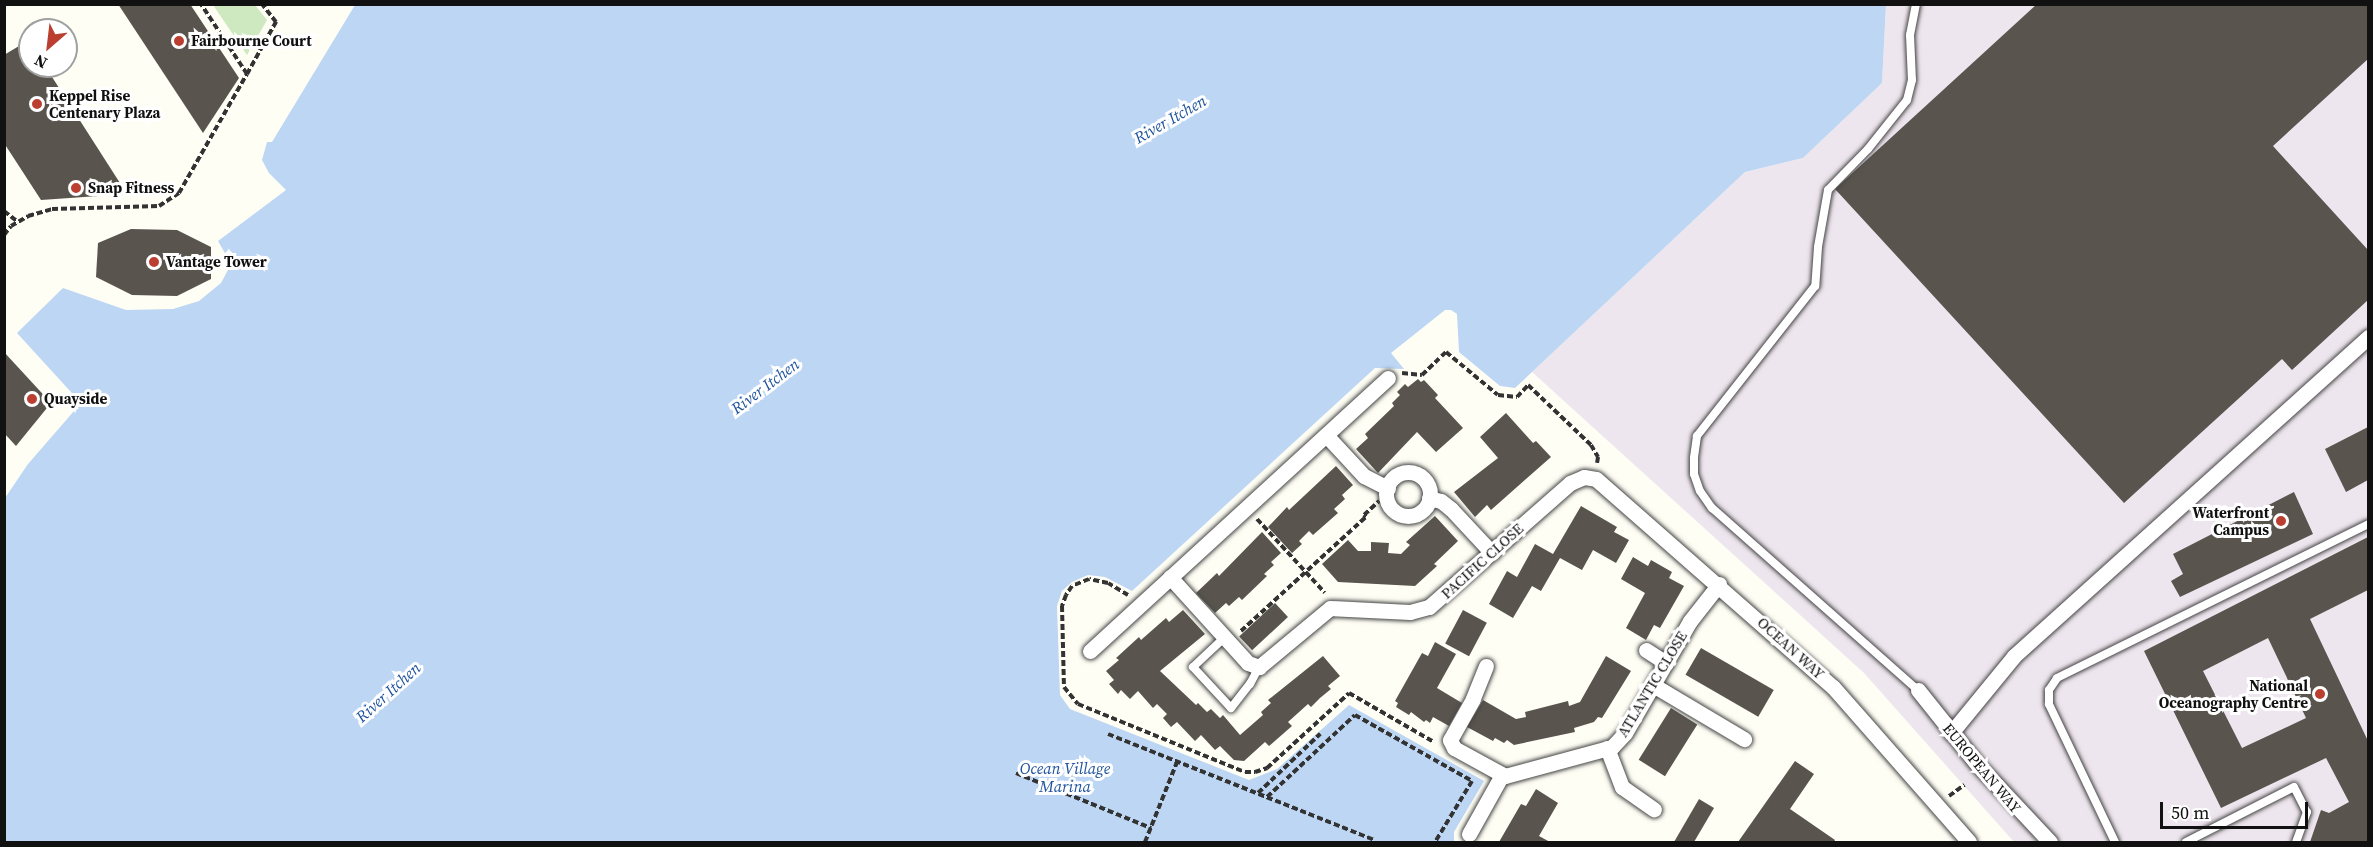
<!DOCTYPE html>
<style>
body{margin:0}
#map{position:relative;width:2373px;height:847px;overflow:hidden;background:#fefef5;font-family:"Source Serif 4",serif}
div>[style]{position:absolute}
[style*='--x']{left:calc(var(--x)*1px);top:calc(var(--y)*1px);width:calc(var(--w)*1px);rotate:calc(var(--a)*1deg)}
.industrial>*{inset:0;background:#eee6ee}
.green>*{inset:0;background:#cee8c0}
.water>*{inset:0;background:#bdd6f3}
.building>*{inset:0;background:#59544e;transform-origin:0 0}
.path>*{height:4px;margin-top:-2px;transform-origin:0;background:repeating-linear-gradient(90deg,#333 0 6px,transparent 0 9px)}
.roads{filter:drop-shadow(0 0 2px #444) drop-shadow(0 0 2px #444)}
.lane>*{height:8px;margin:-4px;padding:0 4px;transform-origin:4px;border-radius:4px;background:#fff}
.street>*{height:15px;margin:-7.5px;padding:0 7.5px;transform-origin:7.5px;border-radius:7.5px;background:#fff}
.street>.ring{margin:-7.5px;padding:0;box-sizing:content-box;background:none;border:15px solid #fff;border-radius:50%}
.dots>*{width:16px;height:16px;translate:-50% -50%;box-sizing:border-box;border:3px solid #fff;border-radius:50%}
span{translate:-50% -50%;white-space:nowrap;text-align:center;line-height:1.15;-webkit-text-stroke:6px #fff;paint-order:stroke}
.poi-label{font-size:15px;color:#111;font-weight:700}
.left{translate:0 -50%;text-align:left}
.right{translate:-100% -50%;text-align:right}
.street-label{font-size:15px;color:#111}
.water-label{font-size:16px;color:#20539d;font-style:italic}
.frame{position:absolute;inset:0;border:6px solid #111;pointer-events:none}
.north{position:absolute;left:18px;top:18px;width:60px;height:60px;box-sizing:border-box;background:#fff;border:2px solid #a0a0a0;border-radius:50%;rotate:208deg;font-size:16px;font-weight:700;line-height:24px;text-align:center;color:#111}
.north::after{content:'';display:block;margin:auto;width:21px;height:27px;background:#ba3f30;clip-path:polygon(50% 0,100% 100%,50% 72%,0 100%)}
.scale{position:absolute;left:2160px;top:802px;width:148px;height:27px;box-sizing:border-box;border:3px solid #111;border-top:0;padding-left:8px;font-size:18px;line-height:21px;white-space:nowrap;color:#111;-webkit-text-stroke:4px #fff;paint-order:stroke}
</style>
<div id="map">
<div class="industrial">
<div style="clip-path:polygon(1886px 5px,2368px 5px,2368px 842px,2014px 842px,1864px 673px,1532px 372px,1745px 172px,1803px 158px,1882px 83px)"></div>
</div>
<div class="green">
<div style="clip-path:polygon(213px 5px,255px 5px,267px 20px,247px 55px)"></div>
</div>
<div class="water">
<div style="clip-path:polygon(355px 5px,355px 4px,1886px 5px,1882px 83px,1803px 158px,1745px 172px,1515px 388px,1500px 386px,1459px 352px,1457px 314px,1451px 310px,1445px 310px,1391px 353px,1404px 369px,1375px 368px,1132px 591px,1105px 577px,1088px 575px,1072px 582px,1062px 591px,1057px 606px,1060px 695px,1070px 709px,1249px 780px,1277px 769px,1349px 705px,1484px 781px,1454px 832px,1454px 842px,5px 842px,5px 498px,28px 464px,81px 403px,17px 333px,63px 288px,126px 310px,173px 309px,199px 301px,221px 283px,228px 270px,226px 255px,218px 241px,286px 190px,269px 173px,262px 160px,267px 142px,272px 142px)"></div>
</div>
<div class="building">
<div style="clip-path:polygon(118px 4px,190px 4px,239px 78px,203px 133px)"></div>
<div style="clip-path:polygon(2037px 4px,2368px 4px,2368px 59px,2273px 146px,2368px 250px,2368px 300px,2292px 370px,2282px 359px,2124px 503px,1835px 189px)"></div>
<div style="clip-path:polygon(29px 40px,30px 66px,45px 66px,127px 194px,41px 200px,4px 143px,4px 55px)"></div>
<div style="clip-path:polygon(131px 229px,177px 230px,211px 247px,211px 279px,177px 296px,132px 295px,96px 277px,98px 243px)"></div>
<div style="clip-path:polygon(4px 352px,51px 403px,16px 446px,4px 433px)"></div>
<div style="clip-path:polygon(1418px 379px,1421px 382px,1424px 380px,1438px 395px,1435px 398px,1463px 428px,1436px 452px,1417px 432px,1378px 473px,1356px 449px,1368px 438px,1365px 434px,1394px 406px,1392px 403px,1400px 395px,1397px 392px,1405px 384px,1408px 387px)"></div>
<div style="clip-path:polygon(1506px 413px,1533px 443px,1536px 441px,1551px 457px,1491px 510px,1487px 505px,1475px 517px,1454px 492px,1498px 458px,1480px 437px)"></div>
<div style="clip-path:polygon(2368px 427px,2368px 480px,2346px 492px,2325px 449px)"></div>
<div style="clip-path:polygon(1336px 466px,1353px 485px,1342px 495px,1345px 499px,1334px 509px,1338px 513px,1313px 535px,1309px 531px,1299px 541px,1302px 544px,1292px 553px,1268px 527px,1287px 507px,1289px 510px)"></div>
<div style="clip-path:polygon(2294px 492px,2313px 534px,2180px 597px,2171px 581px,2183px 574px,2173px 554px)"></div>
<div style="clip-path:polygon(1581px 506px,1617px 527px,1614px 532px,1629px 540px,1616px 563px,1593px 550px,1582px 570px,1560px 558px,1541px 591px,1532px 586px,1513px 618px,1489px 604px,1507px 571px,1517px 577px,1535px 544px,1553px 554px)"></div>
<div style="clip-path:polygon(1435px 516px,1458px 541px,1434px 564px,1437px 566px,1415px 586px,1338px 582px,1322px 564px,1348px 540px,1358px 551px,1371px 551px,1371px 542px,1389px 543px,1388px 553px,1401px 554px,1410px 545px,1406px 542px)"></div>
<div style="clip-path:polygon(1262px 532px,1281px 553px,1271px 562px,1274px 565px,1264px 574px,1267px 576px,1242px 600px,1239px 597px,1229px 606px,1226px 603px,1215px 613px,1196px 593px,1217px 573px,1219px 576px)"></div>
<div style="clip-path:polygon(evenodd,2368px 537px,2368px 590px,2310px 619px,2368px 741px,2368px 842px,2310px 842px,2321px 810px,2329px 813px,2349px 802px,2326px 758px,2221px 808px,2144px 651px,2368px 537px,2268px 638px,2306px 718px,2242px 748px,2203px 671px,2268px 638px)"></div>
<div style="clip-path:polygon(1633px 557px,1648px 566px,1651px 560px,1672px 572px,1669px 578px,1684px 586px,1660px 628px,1654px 625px,1646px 640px,1626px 628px,1645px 593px,1621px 579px)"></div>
<div style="left:1275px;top:603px;width:19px;height:49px;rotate:47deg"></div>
<div style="clip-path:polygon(1183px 610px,1205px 634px,1160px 671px,1196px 705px,1198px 703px,1207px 712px,1211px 709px,1220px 718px,1223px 715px,1240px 735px,1263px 715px,1261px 712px,1271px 703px,1268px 700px,1323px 656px,1340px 676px,1328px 686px,1331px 689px,1320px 698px,1311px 707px,1308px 704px,1288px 722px,1292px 726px,1269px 746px,1265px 742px,1244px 761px,1234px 760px,1220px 746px,1215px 750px,1201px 735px,1195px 741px,1177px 722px,1171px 727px,1163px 718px,1167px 714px,1157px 704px,1153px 708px,1138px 691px,1130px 699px,1121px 690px,1118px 694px,1109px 684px,1114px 680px,1106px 671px,1119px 660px,1116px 658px,1139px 637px,1141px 640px,1166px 618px,1169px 622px)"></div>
<div style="left:1463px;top:610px;width:27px;height:38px;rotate:28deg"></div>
<div style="clip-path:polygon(1435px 642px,1456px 654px,1437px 688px,1462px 703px,1449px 726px,1433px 717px,1430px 723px,1426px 720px,1424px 722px,1411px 712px,1409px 715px,1396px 707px,1398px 703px,1395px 701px,1422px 653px,1428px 656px)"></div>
<div style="left:1701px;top:648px;width:84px;height:31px;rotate:30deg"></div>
<div style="clip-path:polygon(1606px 656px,1631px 671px,1602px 718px,1598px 717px,1594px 722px,1574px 728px,1575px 732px,1514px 745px,1507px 740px,1504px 743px,1495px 738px,1493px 741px,1467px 727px,1483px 700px,1516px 719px,1526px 717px,1525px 712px,1568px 701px,1569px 706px,1580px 702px)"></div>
<div style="left:1671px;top:708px;width:31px;height:61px;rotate:32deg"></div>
<div style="clip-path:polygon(1795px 761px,1814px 774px,1790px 809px,1835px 840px,1834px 842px,1738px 842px)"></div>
<div style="clip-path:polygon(1536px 789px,1558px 803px,1539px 836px,1550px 842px,1499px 842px,1521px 804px,1526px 806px)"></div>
<div style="clip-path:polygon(1699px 799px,1714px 808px,1694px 842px,1674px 842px)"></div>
</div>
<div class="path">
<div style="--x:247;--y:74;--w:60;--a:-60.9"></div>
<div style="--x:276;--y:22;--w:23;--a:-128"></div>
<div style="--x:4;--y:211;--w:18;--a:38"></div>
<div style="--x:4;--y:235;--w:11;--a:-52"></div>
<div style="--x:11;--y:226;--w:20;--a:-30"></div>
<div style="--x:28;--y:216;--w:25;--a:-16"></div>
<div style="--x:52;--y:209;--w:107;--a:-1.6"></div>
<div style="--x:159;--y:206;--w:24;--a:-33"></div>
<div style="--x:179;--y:193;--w:137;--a:-60.3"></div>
<div style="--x:247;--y:74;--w:84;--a:-123.3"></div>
<div style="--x:1402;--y:373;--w:20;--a:6"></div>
<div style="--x:1422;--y:375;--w:33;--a:-44"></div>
<div style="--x:1446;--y:352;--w:67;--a:39.6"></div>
<div style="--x:1498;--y:395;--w:19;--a:6"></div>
<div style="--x:1517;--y:397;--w:16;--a:-47"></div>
<div style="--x:1528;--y:385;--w:87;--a:43.6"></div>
<div style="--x:1591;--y:445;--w:14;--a:60"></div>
<div style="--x:1598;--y:457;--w:6;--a:99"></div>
<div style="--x:1257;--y:519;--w:100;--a:47.4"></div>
<div style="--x:1128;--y:595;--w:23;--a:-149"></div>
<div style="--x:1108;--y:583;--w:19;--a:-168"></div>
<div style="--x:1089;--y:579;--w:18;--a:158"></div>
<div style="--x:1072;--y:586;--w:11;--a:124"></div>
<div style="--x:1066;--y:595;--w:12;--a:110"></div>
<div style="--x:1062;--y:606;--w:81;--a:88.6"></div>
<div style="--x:1064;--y:687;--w:22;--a:51"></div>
<div style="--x:1078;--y:704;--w:180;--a:22.2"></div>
<div style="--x:1245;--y:772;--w:10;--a:0"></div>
<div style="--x:1255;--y:772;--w:13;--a:-18"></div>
<div style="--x:1267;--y:768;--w:111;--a:-42.4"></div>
<div style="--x:1349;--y:693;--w:98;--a:30"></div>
<div style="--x:1241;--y:631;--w:169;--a:-42.4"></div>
<div style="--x:1366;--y:517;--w:3;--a:-135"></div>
<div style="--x:1364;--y:515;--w:21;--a:-43"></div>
<div style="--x:1108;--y:734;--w:286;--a:21.7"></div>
<div style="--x:1016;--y:773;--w:146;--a:22.2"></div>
<div style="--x:1258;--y:793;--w:86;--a:-43.6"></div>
<div style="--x:1949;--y:796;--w:19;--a:-36"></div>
<div style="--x:1267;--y:797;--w:120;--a:-43"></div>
<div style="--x:1355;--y:715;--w:134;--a:29.4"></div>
<div style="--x:1472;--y:781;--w:71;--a:121.2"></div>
<div style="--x:1145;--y:842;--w:86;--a:-68.2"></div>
</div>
<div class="roads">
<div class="lane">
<div style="--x:1916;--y:4;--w:32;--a:101"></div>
<div style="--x:1910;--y:35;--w:45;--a:87.5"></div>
<div style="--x:1912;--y:80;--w:21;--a:104"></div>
<div style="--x:1907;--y:100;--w:63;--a:128.5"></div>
<div style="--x:1868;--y:149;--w:57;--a:134.3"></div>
<div style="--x:1828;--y:190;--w:58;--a:100"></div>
<div style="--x:1818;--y:247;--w:39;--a:94"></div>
<div style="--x:1815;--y:286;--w:191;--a:128.2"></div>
<div style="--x:1697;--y:436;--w:22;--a:98"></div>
<div style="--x:1694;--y:458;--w:16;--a:90"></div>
<div style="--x:1694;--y:474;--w:18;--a:71"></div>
<div style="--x:1700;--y:491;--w:21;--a:55"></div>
<div style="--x:1712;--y:508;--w:275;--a:41.5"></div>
<div style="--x:1225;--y:637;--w:44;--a:136.8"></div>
<div style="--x:1193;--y:667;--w:56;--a:47.2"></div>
<div style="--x:1231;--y:708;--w:31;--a:-52"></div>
<div style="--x:1250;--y:684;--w:19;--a:-62"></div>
<div style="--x:2115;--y:842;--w:153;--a:-115.6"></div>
<div style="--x:2049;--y:704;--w:14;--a:-90"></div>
<div style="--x:2049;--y:690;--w:14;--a:-56"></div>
<div style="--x:2057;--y:678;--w:347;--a:-26.3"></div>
<div style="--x:2186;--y:842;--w:121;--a:-27"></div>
<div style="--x:2294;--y:787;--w:28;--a:63"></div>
<div style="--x:2307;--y:812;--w:32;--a:110"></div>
</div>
<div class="street">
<div style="--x:1326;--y:435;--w:56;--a:47.2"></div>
<div style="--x:1364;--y:476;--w:27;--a:27"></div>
<div class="ring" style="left:1386px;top:472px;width:29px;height:29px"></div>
<div style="--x:1429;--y:498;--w:12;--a:14"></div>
<div style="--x:1441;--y:501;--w:13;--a:39"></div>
<div style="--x:1451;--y:509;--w:60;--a:47"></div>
<div style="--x:1170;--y:577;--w:116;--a:47.8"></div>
<div style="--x:1248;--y:663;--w:12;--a:20"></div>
<div style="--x:1259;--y:667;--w:92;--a:-39.7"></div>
<div style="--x:1330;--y:608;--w:80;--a:2.9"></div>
<div style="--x:1410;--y:612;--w:20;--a:-15"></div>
<div style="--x:1429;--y:607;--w:188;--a:-41.3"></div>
<div style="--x:1570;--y:483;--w:15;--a:-23"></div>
<div style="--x:1584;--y:477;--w:12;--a:9"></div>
<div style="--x:1596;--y:479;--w:315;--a:41.3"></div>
<div style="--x:1833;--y:687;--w:206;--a:48.7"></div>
<div style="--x:1646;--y:650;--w:24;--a:33"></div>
<div style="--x:1090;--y:651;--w:404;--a:-42.5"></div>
<div style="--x:1486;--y:666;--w:35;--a:112"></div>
<div style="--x:1473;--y:699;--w:47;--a:119.3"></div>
<div style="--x:1450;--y:740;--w:9;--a:63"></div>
<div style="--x:1454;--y:748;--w:58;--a:28.8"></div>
<div style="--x:1505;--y:776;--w:111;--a:-15.2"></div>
<div style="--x:1612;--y:747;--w:19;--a:-47"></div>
<div style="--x:1625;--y:733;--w:129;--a:-59.9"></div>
<div style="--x:1690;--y:621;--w:47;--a:-51.9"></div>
<div style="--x:1653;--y:685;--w:106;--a:30.7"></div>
<div style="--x:1918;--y:690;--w:95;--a:51.4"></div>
<div style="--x:1977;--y:764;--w:107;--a:46.9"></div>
<div style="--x:1951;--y:733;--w:99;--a:-50.7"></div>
<div style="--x:2014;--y:656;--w:477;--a:-42"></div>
<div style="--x:1607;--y:748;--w:42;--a:69"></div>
<div style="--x:1622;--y:787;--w:39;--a:35"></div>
<div style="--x:1469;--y:834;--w:68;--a:-60.8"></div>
</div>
</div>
<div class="dots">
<div style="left:179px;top:41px;background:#ba3f30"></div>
<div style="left:37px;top:104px;background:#ba3f30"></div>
<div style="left:76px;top:188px;background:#ba3f30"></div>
<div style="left:154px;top:262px;background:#ba3f30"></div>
<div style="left:32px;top:399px;background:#ba3f30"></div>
<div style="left:2281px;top:521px;background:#ba3f30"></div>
<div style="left:2320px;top:694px;background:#ba3f30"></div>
</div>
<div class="poi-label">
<span class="left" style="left:191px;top:41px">Fairbourne Court</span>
<span class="left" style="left:49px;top:104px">Keppel Rise<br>Centenary Plaza</span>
<span class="left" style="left:88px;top:188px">Snap Fitness</span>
<span class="left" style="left:166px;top:262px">Vantage Tower</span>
<span class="left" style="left:44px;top:399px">Quayside</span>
<span class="right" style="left:2269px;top:521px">Waterfront<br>Campus</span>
<span class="right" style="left:2308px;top:694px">National<br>Oceanography Centre</span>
</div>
<div class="street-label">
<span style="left:1482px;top:561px;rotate:-42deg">PACIFIC CLOSE</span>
<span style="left:1791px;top:648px;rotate:42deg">OCEAN WAY</span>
<span style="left:1652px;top:684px;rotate:-59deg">ATLANTIC CLOSE</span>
<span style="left:1982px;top:768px;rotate:50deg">EUROPEAN WAY</span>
</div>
<div class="water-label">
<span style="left:1170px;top:119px;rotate:-30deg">River Itchen</span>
<span style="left:765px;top:386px;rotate:-37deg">River Itchen</span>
<span style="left:388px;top:692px;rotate:-42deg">River Itchen</span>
<span style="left:1065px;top:777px">Ocean Village<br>Marina</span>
</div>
<div class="frame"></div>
<div class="north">N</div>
<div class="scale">50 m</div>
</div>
